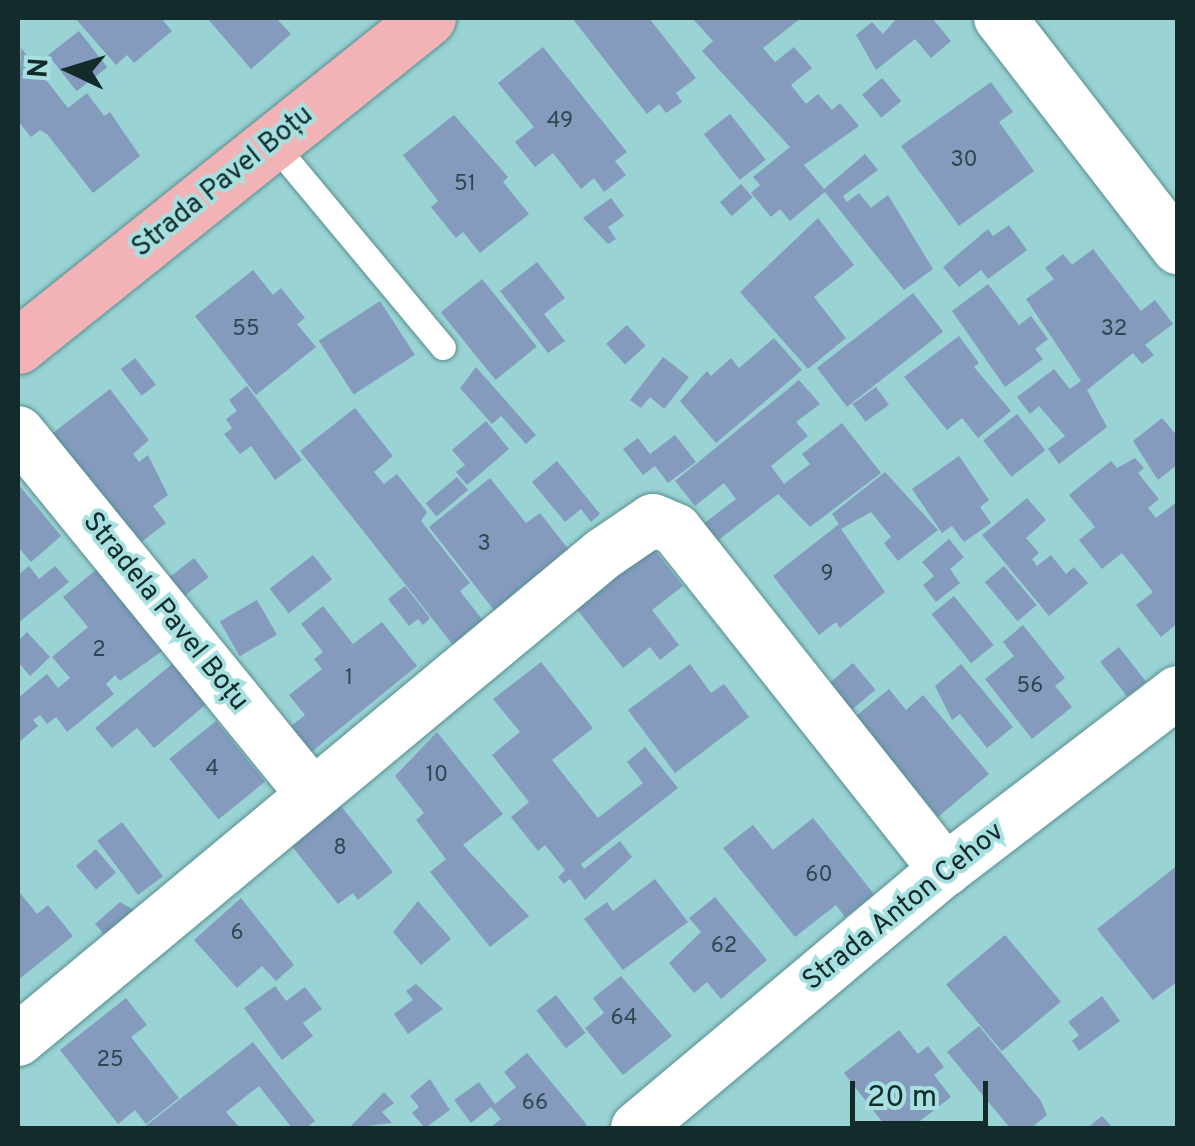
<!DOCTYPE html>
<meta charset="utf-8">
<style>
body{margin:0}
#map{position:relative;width:1195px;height:1146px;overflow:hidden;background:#9ad3d4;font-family:Overpass,sans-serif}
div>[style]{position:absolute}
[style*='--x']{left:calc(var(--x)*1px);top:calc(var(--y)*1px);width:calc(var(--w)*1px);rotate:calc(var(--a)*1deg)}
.building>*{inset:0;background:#849bbe;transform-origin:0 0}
.roads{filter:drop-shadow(0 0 2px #578e90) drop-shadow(0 0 2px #578e90)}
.lane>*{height:25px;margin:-12.5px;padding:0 12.5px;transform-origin:12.5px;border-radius:12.5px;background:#fff}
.street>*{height:52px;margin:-26px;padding:0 26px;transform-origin:26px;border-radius:26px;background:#fff}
.primary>*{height:55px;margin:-27.5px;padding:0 27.5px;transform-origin:27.5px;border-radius:27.5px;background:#f1b3b5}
span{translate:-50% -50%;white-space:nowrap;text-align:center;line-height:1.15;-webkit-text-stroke:8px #a7e0e1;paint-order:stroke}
.number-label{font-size:22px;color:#304750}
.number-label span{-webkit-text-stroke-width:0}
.street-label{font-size:28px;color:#142b2c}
.frame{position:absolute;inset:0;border:20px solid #142b2c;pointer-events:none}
.north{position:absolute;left:20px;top:20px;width:100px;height:100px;-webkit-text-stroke:8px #a7e0e1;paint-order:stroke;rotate:274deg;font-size:28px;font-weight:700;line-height:40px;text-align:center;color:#142b2c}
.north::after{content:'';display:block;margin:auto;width:35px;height:45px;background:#142b2c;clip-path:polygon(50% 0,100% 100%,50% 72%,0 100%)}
.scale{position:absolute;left:850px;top:1081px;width:138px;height:45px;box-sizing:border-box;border:5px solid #142b2c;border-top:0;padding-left:12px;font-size:30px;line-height:35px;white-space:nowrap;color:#142b2c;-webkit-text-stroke:8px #a7e0e1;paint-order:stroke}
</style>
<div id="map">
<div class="building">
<div style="clip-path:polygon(75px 18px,161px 18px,172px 31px,134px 63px,127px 55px,116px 65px)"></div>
<div style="clip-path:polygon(207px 18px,276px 18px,291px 34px,251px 69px)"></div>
<div style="clip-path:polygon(572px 18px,649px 18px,696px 78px,676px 93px,682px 102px,666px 113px,659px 104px,647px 114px)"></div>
<div style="clip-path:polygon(692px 18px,801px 18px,763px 48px,775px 62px,794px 47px,812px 68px,791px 85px,806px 104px,818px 94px,832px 110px,840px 103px,859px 126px,804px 165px,824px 189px,865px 154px,878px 170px,843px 196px,847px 202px,859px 193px,871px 208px,888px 195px,933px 269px,904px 290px,825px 192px,790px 221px,780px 209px,771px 217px,751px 193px,760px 185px,753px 177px,790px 147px,702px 51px,713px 41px)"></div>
<div style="clip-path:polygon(897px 18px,933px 19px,951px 41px,931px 58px,915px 39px,876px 70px,856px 35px,872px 22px,883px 34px)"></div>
<div style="left:79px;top:31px;width:46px;height:39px;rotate:52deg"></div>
<div style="clip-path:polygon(543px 47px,627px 152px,615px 161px,626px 175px,604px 192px,594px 178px,581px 189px,553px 153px,535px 167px,515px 142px,534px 127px,498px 83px)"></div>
<div style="clip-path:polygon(21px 48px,68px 108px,87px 93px,104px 116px,110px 112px,140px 156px,93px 193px,47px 134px,40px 130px,31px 137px,18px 121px)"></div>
<div style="left:882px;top:78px;width:30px;height:26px;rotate:50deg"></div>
<div style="clip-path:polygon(991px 82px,1013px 112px,999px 122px,1034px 171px,959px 226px,901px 146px)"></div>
<div style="left:730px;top:114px;width:58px;height:33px;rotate:52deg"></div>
<div style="clip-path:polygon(454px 115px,508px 177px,503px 182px,529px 214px,480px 253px,463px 232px,456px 238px,431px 207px,438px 201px,403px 155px)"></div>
<div style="left:741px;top:184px;width:18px;height:28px;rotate:49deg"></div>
<div style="clip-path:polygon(611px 198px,624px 216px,608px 227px,616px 239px,608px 244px,583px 218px)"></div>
<div style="clip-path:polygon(818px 218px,854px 265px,814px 297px,846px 338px,808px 369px,740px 292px)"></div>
<div style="clip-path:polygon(1009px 225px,1027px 250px,988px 279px,981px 270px,959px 287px,943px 267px,988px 229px,993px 236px)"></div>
<div style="clip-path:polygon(1093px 249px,1141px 311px,1155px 300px,1173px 324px,1145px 345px,1154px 355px,1142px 364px,1133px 353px,1087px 390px,1107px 427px,1059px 464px,1048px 449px,1065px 436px,1039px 406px,1030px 414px,1017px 397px,1054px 369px,1070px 389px,1081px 381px,1026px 299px,1054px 279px,1045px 268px,1063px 254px,1072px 265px)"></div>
<div style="clip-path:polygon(537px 262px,565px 298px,544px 314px,565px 341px,548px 353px,500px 291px)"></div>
<div style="clip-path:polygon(253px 270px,273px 295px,281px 288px,305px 318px,297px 324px,316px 347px,256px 395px,195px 316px)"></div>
<div style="left:482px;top:279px;width:87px;height:53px;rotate:51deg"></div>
<div style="clip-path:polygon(988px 284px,1019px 325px,1031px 316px,1048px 339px,1035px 349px,1043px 359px,1005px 387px,952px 311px)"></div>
<div style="left:913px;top:293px;width:49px;height:122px;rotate:52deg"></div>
<div style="left:380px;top:301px;width:64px;height:73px;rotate:57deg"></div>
<div style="left:627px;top:325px;width:28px;height:28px;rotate:48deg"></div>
<div style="clip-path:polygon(959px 336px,979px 363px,974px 367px,1011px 411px,978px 438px,962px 418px,947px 430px,904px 377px)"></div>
<div style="clip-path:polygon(774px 338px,802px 370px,716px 443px,680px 401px,707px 371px,711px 376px,731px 358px,739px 368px)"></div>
<div style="clip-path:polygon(663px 357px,689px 377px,664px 409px,650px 397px,641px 408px,630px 400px)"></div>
<div style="left:135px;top:358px;width:34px;height:18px;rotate:52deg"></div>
<div style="clip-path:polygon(476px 367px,536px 435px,526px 444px,501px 416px,492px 424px,460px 388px)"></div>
<div style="clip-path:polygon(799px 380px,820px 404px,796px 422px,808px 436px,771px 466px,784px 484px,810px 464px,802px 454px,842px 423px,881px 473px,810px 527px,778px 494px,712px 545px,698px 528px,736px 499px,724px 483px,695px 506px,675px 481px)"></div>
<div style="clip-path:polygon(247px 386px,302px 460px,275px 480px,251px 446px,240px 454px,224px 434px,232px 428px,226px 419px,237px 411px,229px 400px)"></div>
<div style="left:876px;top:387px;width:22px;height:29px;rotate:54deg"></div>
<div style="clip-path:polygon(110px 389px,149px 440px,133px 454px,139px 462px,148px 455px,168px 495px,153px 506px,166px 523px,135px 547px,49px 436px)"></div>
<div style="clip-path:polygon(355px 408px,393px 456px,374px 472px,384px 484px,397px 474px,427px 512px,421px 521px,470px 583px,460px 591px,491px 631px,461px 655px,300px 451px)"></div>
<div style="left:1017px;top:414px;width:46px;height:43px;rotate:52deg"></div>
<div style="clip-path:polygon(1162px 418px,1178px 437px,1178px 464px,1158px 480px,1133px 441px)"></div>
<div style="clip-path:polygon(486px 421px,509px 449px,467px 485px,456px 472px,465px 465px,452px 450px)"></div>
<div style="clip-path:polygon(675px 435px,696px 462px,668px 483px,655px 466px,643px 475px,623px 449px,638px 438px,650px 454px)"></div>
<div style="clip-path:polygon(959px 456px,989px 500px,980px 507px,991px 523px,964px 542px,952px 526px,942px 533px,912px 489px)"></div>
<div style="clip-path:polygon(1135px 458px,1144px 468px,1138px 473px,1159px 499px,1148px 508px,1156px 518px,1178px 501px,1178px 623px,1161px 637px,1136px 605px,1153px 592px,1122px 553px,1102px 569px,1079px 540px,1095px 527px,1069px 495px,1111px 461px,1117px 468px)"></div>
<div style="clip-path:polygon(557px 461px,600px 514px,591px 522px,581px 509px,565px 522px,532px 482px)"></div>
<div style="clip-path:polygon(885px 472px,938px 530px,898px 561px,884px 543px,891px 537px,871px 512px,841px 529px,885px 592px,840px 628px,836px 622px,819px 635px,773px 576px,839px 524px,832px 514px)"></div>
<div style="left:457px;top:477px;width:17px;height:41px;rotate:50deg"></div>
<div style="clip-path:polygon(490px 478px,526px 523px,540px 513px,576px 559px,501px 619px,429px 527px)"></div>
<div style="clip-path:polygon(18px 484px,61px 536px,31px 562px,18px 547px)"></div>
<div style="clip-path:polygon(1027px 498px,1046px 520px,1026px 538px,1039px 553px,1032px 559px,1037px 566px,1051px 555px,1066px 574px,1074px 567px,1088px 583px,1049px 616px,982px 535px)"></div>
<div style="clip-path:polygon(949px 539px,964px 557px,950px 569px,960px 583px,936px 602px,923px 585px,934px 576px,922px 562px)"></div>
<div style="clip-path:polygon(653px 548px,683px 586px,652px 610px,679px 645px,660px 660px,650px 647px,623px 668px,576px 608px)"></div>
<div style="left:313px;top:555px;width:31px;height:55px;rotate:52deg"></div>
<div style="left:194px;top:558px;width:24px;height:34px;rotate:52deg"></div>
<div style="clip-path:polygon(103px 564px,165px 649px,120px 681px,115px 675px,106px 684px,114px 694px,67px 732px,56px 717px,47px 724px,40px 715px,33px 720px,38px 726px,18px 743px,18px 698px,47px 674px,58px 688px,70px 678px,52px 657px,88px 627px,63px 597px)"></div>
<div style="clip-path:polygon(29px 566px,39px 579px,55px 566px,69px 582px,18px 623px,18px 575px)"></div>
<div style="left:1004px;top:566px;width:51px;height:25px;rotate:50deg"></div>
<div style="clip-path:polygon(405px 586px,430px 618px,423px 625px,418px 619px,409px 626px,388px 599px)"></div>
<div style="left:954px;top:596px;width:63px;height:29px;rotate:51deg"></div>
<div style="left:257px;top:600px;width:40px;height:43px;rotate:60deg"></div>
<div style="clip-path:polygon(323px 606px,353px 644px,382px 622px,417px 666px,310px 753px,290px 727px,305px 715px,289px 695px,322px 669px,314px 659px,323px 652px,301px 624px)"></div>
<div style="clip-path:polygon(1023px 625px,1065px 678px,1055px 686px,1072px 707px,1032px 739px,985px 679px,1014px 656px,1003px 642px)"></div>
<div style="clip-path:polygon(27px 632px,50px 657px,30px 676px,18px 662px,18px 641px)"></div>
<div style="left:1119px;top:647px;width:44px;height:24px;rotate:52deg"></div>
<div style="clip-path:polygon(541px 662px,593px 728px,552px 760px,598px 818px,643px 783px,627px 762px,645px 747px,678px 788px,581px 864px,584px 869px,620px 841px,632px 857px,585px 900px,570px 879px,564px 884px,558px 877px,565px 870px,545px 845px,538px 851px,511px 817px,529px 802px,492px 755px,520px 732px,493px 699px)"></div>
<div style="left:853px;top:663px;width:35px;height:33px;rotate:50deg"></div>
<div style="clip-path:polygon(172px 664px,210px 701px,154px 748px,137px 728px,112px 748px,95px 728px)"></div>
<div style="clip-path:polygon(690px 664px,711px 693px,724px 684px,749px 717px,675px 773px,628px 710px)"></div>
<div style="clip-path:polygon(961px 664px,1013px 727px,987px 748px,960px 714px,952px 720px,935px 686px)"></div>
<div style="clip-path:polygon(889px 689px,906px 710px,923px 695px,989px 774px,938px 817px,856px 716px)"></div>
<div style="left:216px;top:721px;width:78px;height:60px;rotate:51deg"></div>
<div style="clip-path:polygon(437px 732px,503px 814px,463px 845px,529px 916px,490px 947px,430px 872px,446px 859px,416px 820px,424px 813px,395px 776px)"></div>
<div style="clip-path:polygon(341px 806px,393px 872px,358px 900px,353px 893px,338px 904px,291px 845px)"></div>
<div style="clip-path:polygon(813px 818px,874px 894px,845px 917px,836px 905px,795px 937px,723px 848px,753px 825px,773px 850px)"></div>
<div style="left:122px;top:822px;width:68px;height:31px;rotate:53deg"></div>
<div style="left:96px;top:849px;width:31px;height:26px;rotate:50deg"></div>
<div style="clip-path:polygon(1178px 865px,1178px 981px,1153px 1000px,1097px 929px)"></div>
<div style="clip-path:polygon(655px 879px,688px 922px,623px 970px,584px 919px,607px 902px,613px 911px)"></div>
<div style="clip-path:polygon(20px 893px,37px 914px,48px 905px,73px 936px,18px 980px)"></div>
<div style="clip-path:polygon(715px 897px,767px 960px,721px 999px,707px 982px,694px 993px,669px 963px,701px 932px,689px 918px)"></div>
<div style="clip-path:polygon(241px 898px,294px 965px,276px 981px,262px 966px,237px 988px,194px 940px)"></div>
<div style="clip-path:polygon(418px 901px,451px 939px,421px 965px,393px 932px)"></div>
<div style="clip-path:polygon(120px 902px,141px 914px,112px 943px,95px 924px)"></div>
<div style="left:1005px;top:935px;width:87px;height:77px;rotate:50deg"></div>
<div style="clip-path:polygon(621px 976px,672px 1036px,623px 1075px,585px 1028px,604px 1013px,593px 998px)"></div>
<div style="clip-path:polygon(416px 984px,443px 1009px,408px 1034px,394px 1014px,413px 1000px,406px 991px)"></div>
<div style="clip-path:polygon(275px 986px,286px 1001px,305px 987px,322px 1009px,303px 1023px,313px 1036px,282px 1060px,244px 1008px)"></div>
<div style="left:556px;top:995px;width:48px;height:25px;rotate:52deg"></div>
<div style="clip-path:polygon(1102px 996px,1120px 1021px,1079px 1051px,1072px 1041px,1079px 1035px,1068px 1022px)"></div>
<div style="clip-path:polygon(126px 998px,147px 1025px,131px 1037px,179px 1098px,146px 1124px,135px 1110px,118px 1124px,60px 1050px)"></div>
<div style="clip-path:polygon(979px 1026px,1041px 1101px,1047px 1115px,1031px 1128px,1010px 1128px,947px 1052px)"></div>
<div style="clip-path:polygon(899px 1030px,918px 1054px,928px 1046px,944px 1067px,934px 1075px,951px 1097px,911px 1128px,887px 1128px,844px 1073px)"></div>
<div style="clip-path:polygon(253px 1042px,315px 1121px,306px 1128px,292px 1128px,259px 1086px,226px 1112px,240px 1128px,143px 1128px)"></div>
<div style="clip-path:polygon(527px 1053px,587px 1125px,582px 1128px,490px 1128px,501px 1119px,491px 1107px,471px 1123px,454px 1100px,479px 1082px,495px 1104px,516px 1087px,504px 1072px)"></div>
<div style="clip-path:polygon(430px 1079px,450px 1110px,425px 1128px,412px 1113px,419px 1107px,410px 1096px)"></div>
<div style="clip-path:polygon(384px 1092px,394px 1103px,382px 1112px,392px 1123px,349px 1128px)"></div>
<div style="clip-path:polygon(1102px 1116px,1113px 1128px,1087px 1128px)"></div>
</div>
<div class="roads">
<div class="lane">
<div style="--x:272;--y:142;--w:267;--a:50.2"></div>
</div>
<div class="street">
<div style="--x:1000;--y:18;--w:291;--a:52.3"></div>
<div style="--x:18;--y:432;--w:465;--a:50.9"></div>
<div style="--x:18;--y:1040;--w:761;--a:-39.72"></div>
<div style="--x:603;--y:554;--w:60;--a:-34.2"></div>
<div style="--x:653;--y:520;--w:25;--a:23"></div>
<div style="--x:676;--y:530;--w:434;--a:51.6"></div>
<div style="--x:637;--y:1128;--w:402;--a:-40"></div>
<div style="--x:945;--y:870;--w:293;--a:-37.4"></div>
</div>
<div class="primary">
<div style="--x:18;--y:346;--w:525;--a:-38.66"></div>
</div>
</div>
<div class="number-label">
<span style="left:560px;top:122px">49</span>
<span style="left:964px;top:161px">30</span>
<span style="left:465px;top:185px">51</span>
<span style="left:246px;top:330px">55</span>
<span style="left:1114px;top:330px">32</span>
<span style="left:484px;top:545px">3</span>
<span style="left:827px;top:575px">9</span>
<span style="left:99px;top:651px">2</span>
<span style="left:349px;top:679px">1</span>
<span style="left:1030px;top:687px">56</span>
<span style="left:212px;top:770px">4</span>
<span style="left:437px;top:776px">10</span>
<span style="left:340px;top:849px">8</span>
<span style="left:819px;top:876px">60</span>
<span style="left:237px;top:934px">6</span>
<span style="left:724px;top:947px">62</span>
<span style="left:624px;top:1019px">64</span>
<span style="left:110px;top:1061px">25</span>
<span style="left:535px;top:1104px">66</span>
</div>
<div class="street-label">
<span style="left:223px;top:182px;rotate:-39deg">Strada Pavel Boțu</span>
<span style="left:165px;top:612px;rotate:51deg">Stradela Pavel Boțu</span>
<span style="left:904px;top:907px;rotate:-39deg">Strada Anton Cehov</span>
</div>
<div class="frame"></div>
<div class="north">N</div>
<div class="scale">20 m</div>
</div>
